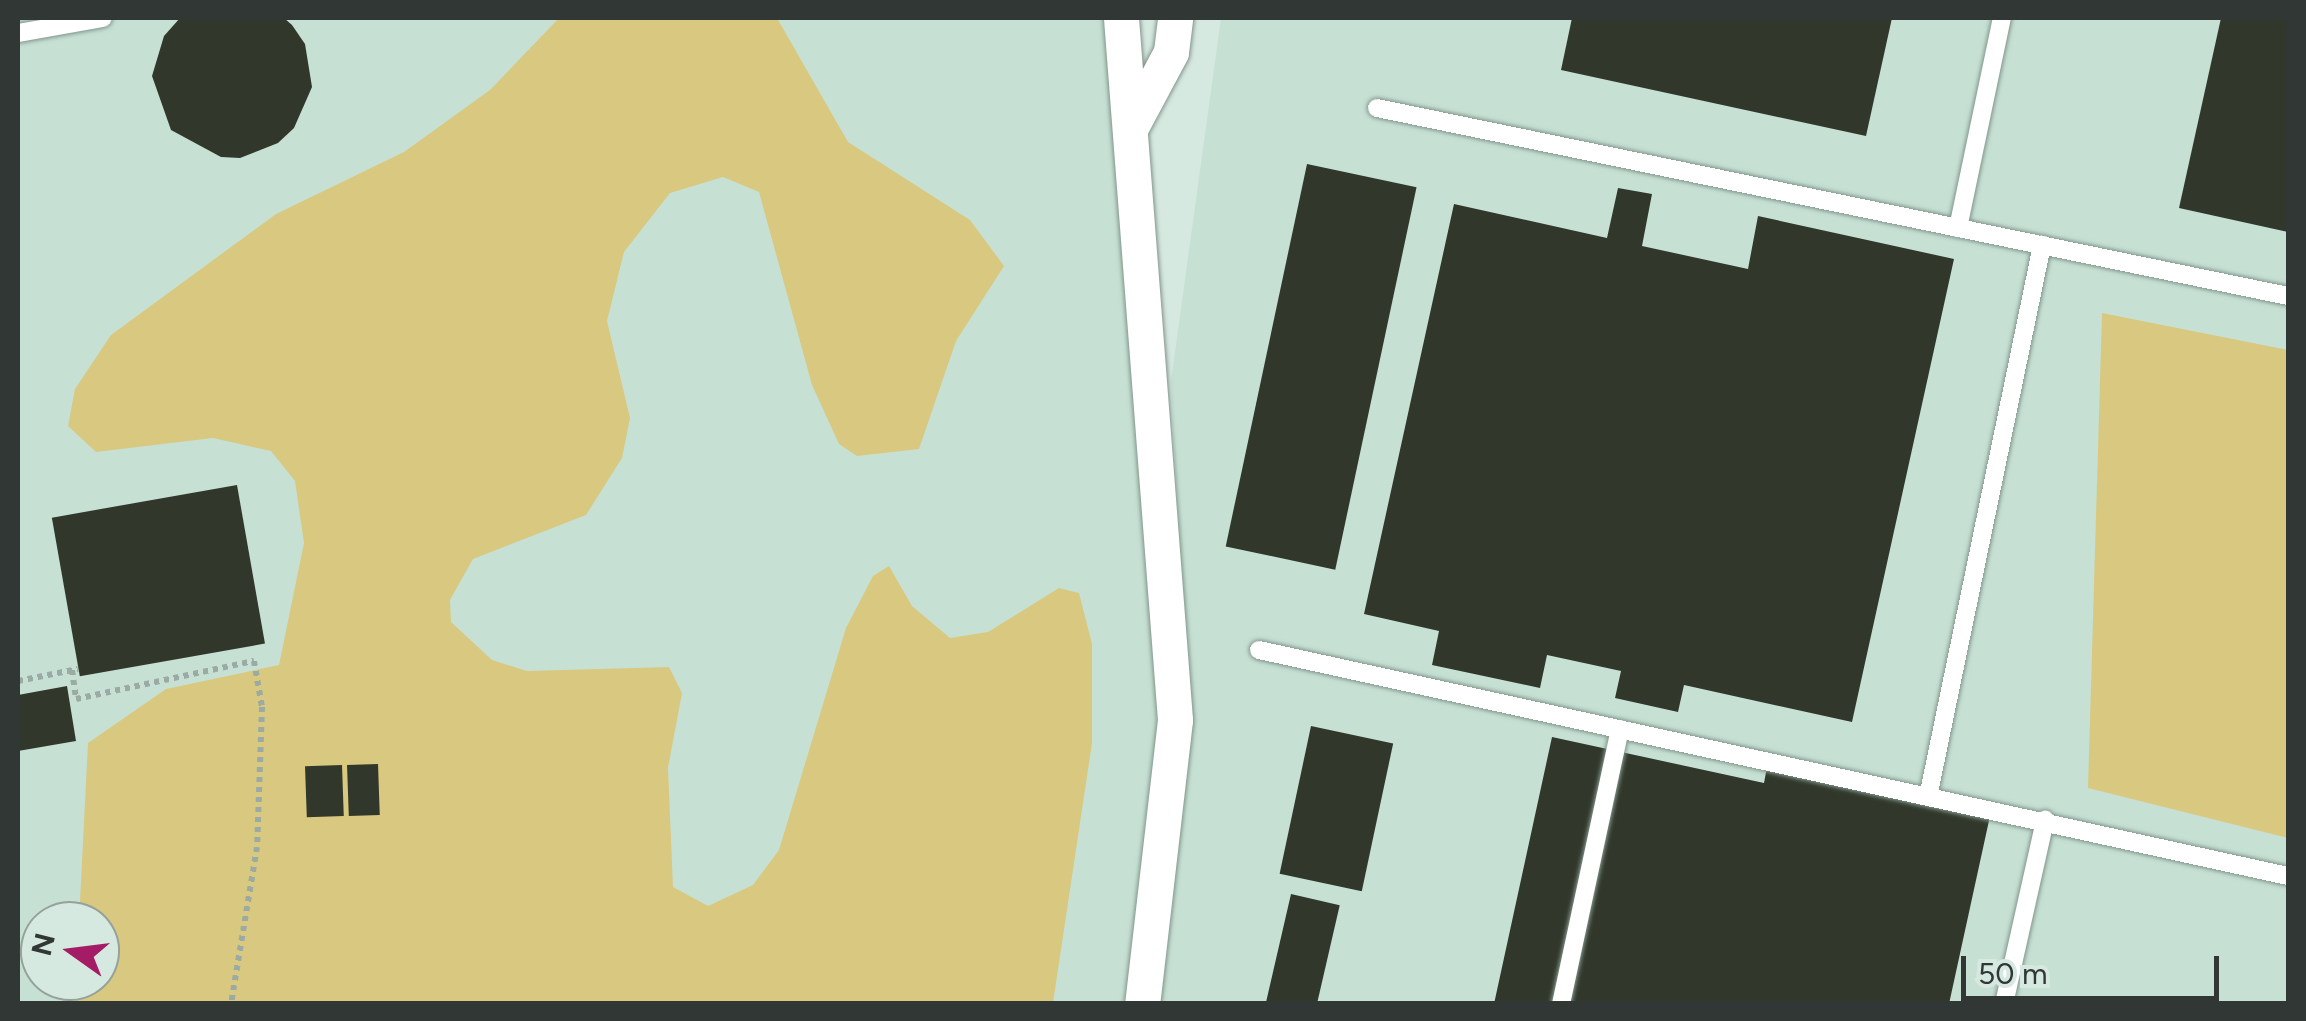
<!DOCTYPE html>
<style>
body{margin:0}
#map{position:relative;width:2306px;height:1021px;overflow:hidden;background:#d6e9e0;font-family:Figtree,sans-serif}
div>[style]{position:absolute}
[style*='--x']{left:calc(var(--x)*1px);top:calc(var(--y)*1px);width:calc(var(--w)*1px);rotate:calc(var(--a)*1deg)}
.built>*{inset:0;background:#c6e1d4}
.green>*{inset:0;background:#d9c87f}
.building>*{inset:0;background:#31382b;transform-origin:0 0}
.path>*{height:6px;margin-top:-3px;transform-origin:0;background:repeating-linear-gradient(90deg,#9baaa3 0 5px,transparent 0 10px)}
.roads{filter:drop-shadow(0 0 2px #83958c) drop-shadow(0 0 2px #83958c)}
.lane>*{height:18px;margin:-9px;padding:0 9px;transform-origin:9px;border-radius:9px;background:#fff}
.street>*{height:35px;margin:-17.5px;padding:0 17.5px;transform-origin:17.5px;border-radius:17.5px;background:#fff}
span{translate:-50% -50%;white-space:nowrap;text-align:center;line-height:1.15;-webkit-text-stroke:10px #d6e9e0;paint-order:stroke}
.frame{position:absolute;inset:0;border:20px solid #303734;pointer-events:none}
.north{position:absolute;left:20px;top:901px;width:100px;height:100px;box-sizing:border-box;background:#d6e9e0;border:2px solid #94a29b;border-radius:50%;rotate:284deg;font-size:28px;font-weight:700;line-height:40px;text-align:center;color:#303734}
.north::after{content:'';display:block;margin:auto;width:35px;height:45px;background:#a41c65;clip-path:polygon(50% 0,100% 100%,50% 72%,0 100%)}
.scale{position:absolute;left:1961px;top:956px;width:258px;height:45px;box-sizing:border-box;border:5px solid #303734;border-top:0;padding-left:12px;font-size:30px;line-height:35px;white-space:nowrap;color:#303734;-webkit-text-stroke:8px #d6e9e0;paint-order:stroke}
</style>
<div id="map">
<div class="built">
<div style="clip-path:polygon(evenodd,18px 18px,1104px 18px,1159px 718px,1125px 1003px,18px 1003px,18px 18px,40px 921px,100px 921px,100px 981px,40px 981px,40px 921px)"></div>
<div style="clip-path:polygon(1221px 18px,2288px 18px,2288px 1003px,1155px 1004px,1189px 722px,1171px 381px)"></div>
</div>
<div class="green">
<div style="clip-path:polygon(559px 18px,777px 18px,848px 142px,970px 220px,1004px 266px,956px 341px,919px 449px,857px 456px,839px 444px,812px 385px,759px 192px,723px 177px,670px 193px,624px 252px,607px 321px,630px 418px,622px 458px,586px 515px,473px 559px,450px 600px,451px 622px,492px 660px,527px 671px,669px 667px,682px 693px,668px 768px,673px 887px,708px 906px,753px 885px,779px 850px,846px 628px,873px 576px,889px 566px,912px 606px,950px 638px,988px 632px,1059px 588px,1079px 593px,1092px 644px,1092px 743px,1053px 1003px,75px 1003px,76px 981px,100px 981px,100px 921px,79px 921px,88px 743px,166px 689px,279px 665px,304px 543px,295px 481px,271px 451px,213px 438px,96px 452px,68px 426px,75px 389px,111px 335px,276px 214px,404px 152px,490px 90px)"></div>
<div style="clip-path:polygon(2102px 313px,2288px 350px,2288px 838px,2088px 788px)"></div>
</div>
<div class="building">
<div style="clip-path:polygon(180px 18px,284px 18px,292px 25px,305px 44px,312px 87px,294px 128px,278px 143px,240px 158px,221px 157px,171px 130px,152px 76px,164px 36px)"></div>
<div style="clip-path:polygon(1572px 18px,1892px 18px,1866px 136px,1561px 70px)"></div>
<div style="clip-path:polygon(2221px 18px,2288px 18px,2288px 232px,2179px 208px)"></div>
<div style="left:1307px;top:164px;width:112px;height:391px;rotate:12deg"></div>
<div style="clip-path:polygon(1618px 188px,1652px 194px,1642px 246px,1748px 269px,1758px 216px,1954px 259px,1852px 722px,1684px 685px,1678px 712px,1615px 698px,1621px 671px,1547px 655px,1540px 688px,1432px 665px,1439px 631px,1364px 614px,1454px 204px,1607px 238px)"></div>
<div style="left:237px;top:485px;width:161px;height:188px;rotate:80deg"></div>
<div style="clip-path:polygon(67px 686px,76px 741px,18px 751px,18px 695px)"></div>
<div style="left:1311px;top:726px;width:84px;height:151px;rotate:12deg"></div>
<div style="clip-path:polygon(1552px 737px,1764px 783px,1767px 767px,1990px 816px,1949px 1004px,1494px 1004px)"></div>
<div style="left:378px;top:764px;width:51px;height:31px;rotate:88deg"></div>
<div style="left:342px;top:765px;width:51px;height:37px;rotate:88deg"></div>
<div style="left:1291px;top:894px;width:50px;height:112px;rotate:13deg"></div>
</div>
<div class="path">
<div style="--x:72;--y:670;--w:29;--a:82"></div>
<div style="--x:76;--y:699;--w:182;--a:-12.1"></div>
<div style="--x:254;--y:661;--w:47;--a:80.1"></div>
<div style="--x:262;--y:707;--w:140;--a:92"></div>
<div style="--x:257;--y:847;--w:159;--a:99.4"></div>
<div style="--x:18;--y:681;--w:61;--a:-11.3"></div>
</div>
<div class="roads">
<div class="lane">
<div style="--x:18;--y:33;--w:86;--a:-10"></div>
<div style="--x:1377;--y:108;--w:930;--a:11.66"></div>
<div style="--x:1958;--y:228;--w:215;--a:-78.2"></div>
<div style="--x:1259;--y:650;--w:1054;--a:12.39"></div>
<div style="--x:1928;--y:797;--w:564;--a:-78.33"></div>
<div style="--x:1561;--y:1004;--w:281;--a:-77.9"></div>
<div style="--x:2004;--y:1004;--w:189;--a:-77.4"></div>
</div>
<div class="street">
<div style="--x:1121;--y:18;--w:704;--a:85.6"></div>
<div style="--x:1175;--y:720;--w:286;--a:96.6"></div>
<div style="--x:1131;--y:127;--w:85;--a:-61.9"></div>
<div style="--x:1171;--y:52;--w:34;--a:-83"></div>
</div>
</div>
<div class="frame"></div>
<div class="north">N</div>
<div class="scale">50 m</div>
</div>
